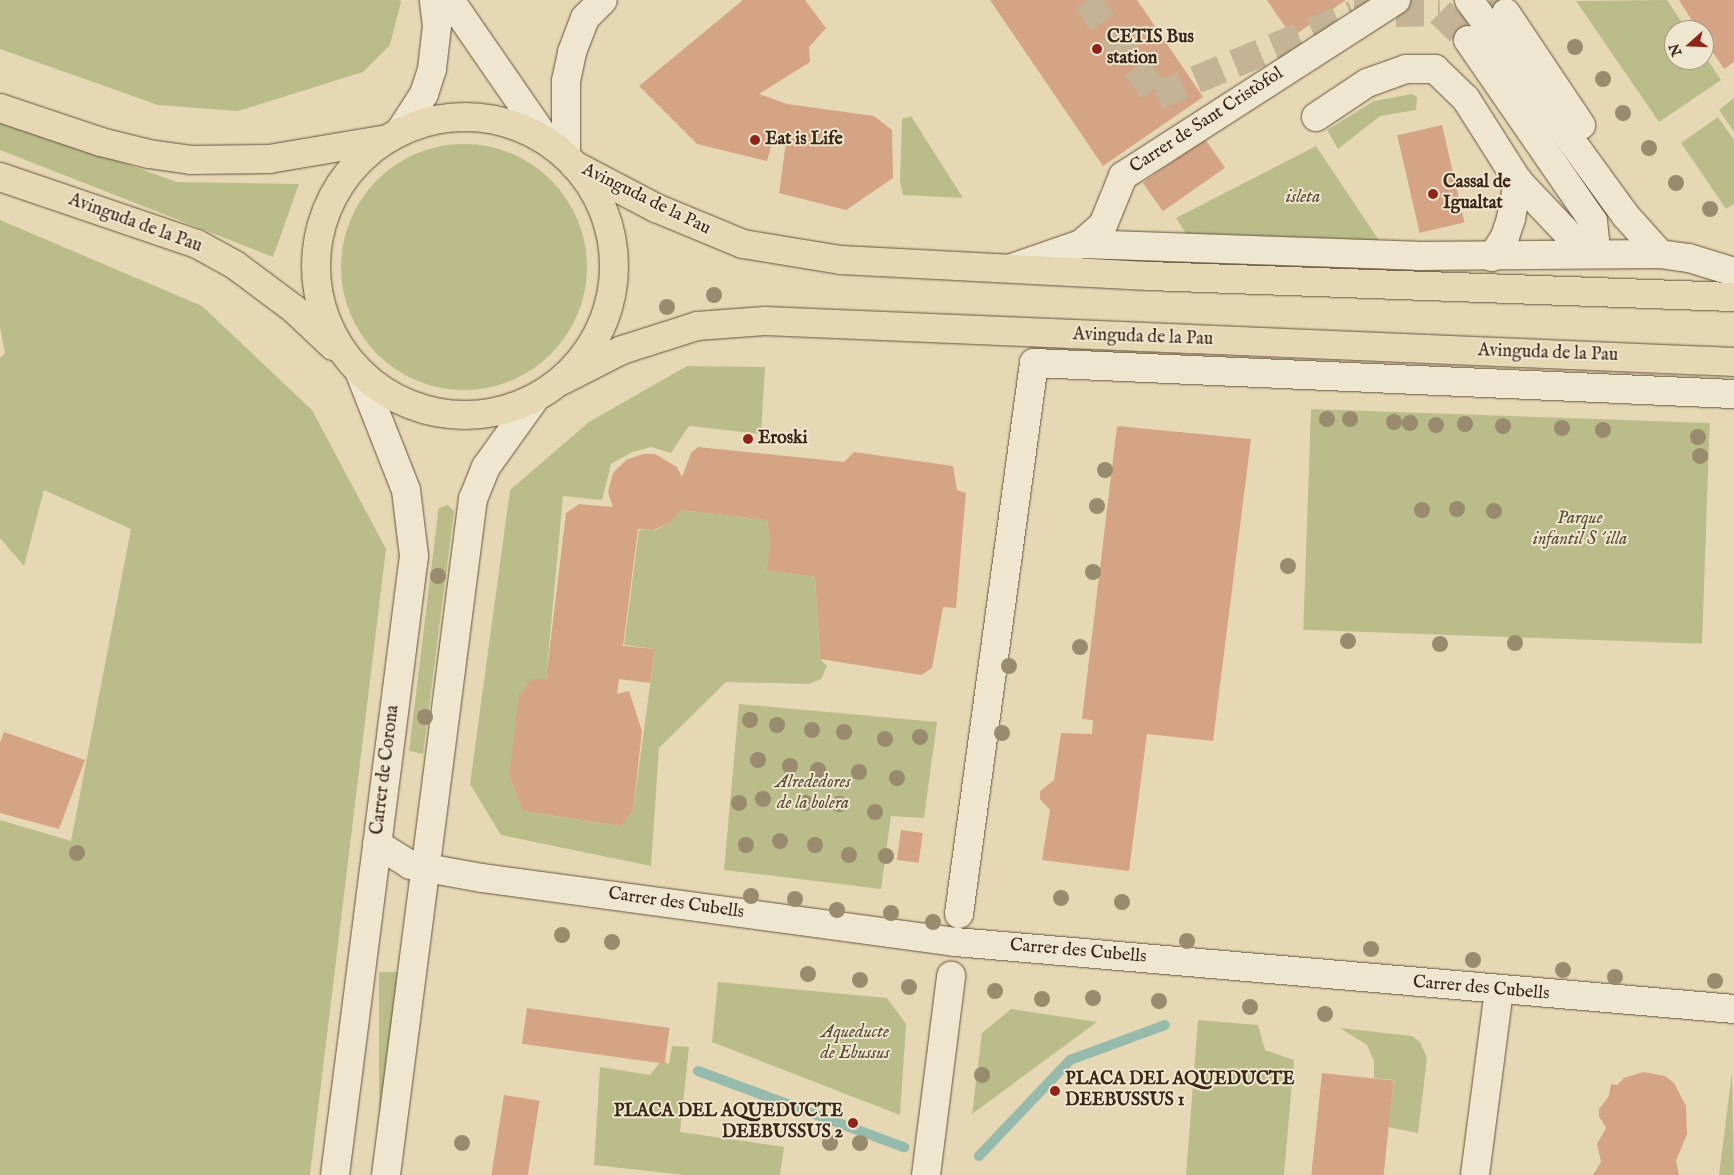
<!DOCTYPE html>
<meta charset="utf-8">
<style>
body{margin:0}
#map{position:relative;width:1734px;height:1175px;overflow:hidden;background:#e6d8b5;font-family:"IM FELL English",serif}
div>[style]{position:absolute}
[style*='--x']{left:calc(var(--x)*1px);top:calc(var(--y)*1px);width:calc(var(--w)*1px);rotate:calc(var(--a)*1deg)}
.green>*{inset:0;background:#babd8a;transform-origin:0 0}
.round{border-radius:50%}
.stream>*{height:10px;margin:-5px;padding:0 5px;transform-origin:5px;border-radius:5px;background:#96baab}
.building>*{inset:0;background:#d4a485;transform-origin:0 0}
.minor-tunnel>*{height:28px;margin-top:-14px;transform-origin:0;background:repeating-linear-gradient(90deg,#c4b495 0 28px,transparent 0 42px)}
.roads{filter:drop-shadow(0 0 1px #65523c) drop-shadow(0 0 1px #65523c)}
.minor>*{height:28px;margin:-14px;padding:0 14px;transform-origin:14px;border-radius:14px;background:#efe6cf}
.major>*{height:28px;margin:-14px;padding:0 14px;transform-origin:14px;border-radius:14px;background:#e6d8b5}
.major>.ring{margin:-14px;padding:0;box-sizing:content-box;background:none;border:28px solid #e6d8b5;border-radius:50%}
.trees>*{width:16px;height:16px;margin:-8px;border-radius:50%;background:#998b6d}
.dots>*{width:14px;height:14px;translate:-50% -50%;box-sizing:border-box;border:2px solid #efe6cf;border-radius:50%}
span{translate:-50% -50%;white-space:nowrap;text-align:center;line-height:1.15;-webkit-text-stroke:4px #efe6cf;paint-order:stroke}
.poi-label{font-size:18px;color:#3a2614;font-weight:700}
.left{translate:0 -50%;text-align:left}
.right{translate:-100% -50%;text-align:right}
.street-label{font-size:18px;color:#3a2614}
.park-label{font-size:18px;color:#5a4c32;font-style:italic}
.north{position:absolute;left:1664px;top:20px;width:50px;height:50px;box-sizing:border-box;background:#efe6cf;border:1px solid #a79984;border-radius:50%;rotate:250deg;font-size:14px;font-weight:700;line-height:20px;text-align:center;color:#3a2614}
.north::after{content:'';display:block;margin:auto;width:18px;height:22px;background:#8f2418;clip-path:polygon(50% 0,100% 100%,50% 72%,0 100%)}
</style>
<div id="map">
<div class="green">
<div style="clip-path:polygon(0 0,400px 0,401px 2px,390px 45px,363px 72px,238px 111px,158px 105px,0 49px)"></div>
<div style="clip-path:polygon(1667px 0,1687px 30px,1674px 30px,1674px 60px,1704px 60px,1704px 55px,1721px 80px,1659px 122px,1576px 1px)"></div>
<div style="clip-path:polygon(1412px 94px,1417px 97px,1416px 110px,1380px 116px,1338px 149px,1327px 130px,1374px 101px)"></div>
<div style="clip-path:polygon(1734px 98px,1734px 132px,1719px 110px)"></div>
<div style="clip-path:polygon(911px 116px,963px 198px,903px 195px,900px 182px,902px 119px)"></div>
<div style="clip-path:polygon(1718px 117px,1734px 140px,1734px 204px,1726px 209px,1681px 143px)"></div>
<div style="clip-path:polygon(0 119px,177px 182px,299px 184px,273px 257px,0 150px)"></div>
<div class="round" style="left:341px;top:144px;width:246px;height:246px"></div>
<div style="clip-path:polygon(1316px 146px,1380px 242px,1186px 234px,1176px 218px)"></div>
<div style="clip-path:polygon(0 220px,202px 306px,312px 410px,386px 549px,310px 1175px,0 1175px,0 820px,71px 841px,131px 529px,44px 490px,24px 566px,0 538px,0 358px,5px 353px,0 327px)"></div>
<div style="clip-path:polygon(687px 366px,765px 367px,761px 434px,689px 426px,671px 453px,651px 447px,632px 452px,611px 464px,602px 500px,563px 496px,546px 679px,509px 776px,523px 811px,621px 826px,633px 810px,655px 649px,624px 645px,639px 530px,655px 530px,670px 523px,681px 510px,767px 520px,770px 543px,766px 570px,815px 577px,820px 659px,827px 666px,821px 679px,809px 684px,726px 682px,659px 748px,651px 866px,501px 835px,470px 784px,510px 490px,589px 422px)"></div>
<div style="left:1311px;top:409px;width:399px;height:221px;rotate:2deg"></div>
<div style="clip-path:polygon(448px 505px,454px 511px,423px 754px,409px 751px,438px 513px,439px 508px)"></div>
<div style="clip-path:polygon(739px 704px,937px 722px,924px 818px,891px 816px,881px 889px,724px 870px)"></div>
<div style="left:379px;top:972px;width:19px;height:205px"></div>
<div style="clip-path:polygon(718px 982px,887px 998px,906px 1024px,900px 1115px,712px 1042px)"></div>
<div style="clip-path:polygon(1011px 1009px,1097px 1022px,972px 1114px,982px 1033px)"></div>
<div style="clip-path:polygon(1198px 1020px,1258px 1025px,1265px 1050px,1294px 1060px,1284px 1175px,1186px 1175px)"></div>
<div style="clip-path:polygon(1340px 1028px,1412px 1036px,1420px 1042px,1427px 1058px,1418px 1133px,1388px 1127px,1394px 1080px,1374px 1078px,1374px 1061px,1367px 1045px)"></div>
<div style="clip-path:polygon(672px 1046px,689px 1047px,680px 1132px,784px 1147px,780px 1175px,685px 1175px,594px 1165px,600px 1067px,650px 1075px,661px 1061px,669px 1064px)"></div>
<div style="clip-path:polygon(1732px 1072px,1734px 1175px,1719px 1175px)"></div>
</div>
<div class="stream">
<div style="--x:698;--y:1071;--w:220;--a:20.3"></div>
<div style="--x:979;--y:1156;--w:132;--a:-46.5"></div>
<div style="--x:1070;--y:1060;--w:101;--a:-20.2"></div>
</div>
<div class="building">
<div style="clip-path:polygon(743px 0,805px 0,826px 28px,809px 47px,810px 62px,759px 94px,787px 104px,874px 116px,892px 130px,893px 178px,846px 210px,779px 193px,786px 143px,773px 140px,767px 161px,697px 144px,639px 86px)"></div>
<div style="clip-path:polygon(990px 0,1137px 0,1203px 97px,1103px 166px)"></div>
<div style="clip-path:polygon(1267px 0,1346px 0,1292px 37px)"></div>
<div style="clip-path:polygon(1679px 0,1734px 0,1734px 62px,1724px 69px,1704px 39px,1704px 30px,1698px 30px)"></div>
<div style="left:1442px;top:125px;width:100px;height:46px;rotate:77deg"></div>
<div style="left:1205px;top:139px;width:35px;height:76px;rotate:55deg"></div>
<div style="clip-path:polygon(1117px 426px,1251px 439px,1213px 741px,1147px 734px,1129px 871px,1042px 860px,1050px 810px,1040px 799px,1040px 791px,1054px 780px,1061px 733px,1092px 734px,1093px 720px,1082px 719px)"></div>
<div style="clip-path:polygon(698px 447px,844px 462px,854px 452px,953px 466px,957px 490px,966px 493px,956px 608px,943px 607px,932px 668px,921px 675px,820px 659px,815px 577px,766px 570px,770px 543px,767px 520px,681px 510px,670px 523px,653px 530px,638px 529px,623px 646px,655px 649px,650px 683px,619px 679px,617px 694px,629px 691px,642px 731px,633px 810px,621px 826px,523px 811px,509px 776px,519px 695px,532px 679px,546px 679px,566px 513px,579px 504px,613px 507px,608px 492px,613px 473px,626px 460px,643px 454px,655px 454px,677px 467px,682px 477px,691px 453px)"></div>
<div style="clip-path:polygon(4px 732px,85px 760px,59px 829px,0 813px,0 743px)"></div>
<div style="left:901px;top:830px;width:22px;height:30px;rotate:8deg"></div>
<div style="left:527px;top:1008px;width:144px;height:36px;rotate:8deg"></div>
<div style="clip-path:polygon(1643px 1072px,1665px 1076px,1674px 1083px,1686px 1106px,1687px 1134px,1676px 1161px,1679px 1175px,1593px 1175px,1601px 1162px,1597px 1144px,1606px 1128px,1599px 1116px,1599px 1109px,1609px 1096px,1611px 1084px,1617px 1085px,1624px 1078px)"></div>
<div style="left:1322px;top:1073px;width:72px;height:103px;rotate:6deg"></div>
<div style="left:504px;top:1095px;width:36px;height:81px;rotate:9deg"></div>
</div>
<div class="minor-tunnel">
<div style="--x:1086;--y:0;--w:119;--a:53.5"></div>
<div style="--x:1157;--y:96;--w:213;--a:-22.6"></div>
<div style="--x:1354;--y:14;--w:86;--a:-1.3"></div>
<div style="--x:1440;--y:12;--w:40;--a:45"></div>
<div style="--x:1490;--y:0;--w:21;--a:39"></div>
</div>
<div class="roads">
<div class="minor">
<div style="--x:450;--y:0;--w:173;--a:55.4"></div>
<div style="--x:1469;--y:0;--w:267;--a:54"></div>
<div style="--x:1626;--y:216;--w:51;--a:48.2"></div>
<div style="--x:1506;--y:13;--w:135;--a:56.2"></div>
<div style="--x:1468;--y:40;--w:220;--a:55.4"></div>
<div style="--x:1593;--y:221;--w:31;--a:84"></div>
<div style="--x:1316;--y:117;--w:61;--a:-33.7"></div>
<div style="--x:1367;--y:83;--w:41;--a:-19.7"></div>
<div style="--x:1406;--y:69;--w:29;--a:0"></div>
<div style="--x:1435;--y:69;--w:43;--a:44.1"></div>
<div style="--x:1466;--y:99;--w:97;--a:57.6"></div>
<div style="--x:1518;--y:181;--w:99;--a:46.6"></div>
<div style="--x:400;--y:131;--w:44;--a:-57"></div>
<div style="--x:424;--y:94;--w:26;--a:-72"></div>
<div style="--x:432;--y:69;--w:43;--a:-83.4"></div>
<div style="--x:437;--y:26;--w:26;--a:-97"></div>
<div style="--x:566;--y:156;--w:75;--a:-90"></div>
<div style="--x:566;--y:81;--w:30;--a:-78"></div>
<div style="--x:572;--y:52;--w:36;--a:-69"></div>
<div style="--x:585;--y:18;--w:25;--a:-45"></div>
<div style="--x:1081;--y:244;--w:336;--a:2"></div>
<div style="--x:1417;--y:256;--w:243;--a:-0.5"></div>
<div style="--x:1660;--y:254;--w:29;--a:8"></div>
<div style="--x:1689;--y:258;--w:47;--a:17.3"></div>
<div style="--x:1492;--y:257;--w:24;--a:-57"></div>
<div style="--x:1505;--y:237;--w:20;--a:-72"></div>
<div style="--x:1511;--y:218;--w:38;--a:-79"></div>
<div style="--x:1012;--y:268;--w:73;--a:-19.2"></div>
<div style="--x:1081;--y:244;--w:29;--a:-41"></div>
<div style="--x:1103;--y:225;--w:53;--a:-67.8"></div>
<div style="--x:1123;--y:176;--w:325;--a:-32.8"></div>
<div style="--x:377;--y:844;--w:39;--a:32"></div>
<div style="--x:410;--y:865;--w:73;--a:10.2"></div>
<div style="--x:482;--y:878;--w:478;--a:7.7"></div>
<div style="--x:956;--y:942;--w:781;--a:4.92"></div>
<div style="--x:959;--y:914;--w:556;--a:-82.25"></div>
<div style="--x:1034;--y:363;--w:701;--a:2.54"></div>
<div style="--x:335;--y:1175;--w:624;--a:-82.73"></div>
<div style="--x:414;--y:556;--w:66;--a:-96.9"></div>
<div style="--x:406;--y:490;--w:126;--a:-111.5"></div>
<div style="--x:386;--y:1175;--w:682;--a:-82.67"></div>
<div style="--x:473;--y:499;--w:35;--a:-68"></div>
<div style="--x:486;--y:467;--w:82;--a:-54.4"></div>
<div style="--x:926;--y:1175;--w:201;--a:-82.8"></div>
<div style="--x:1475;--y:1175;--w:186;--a:-82.6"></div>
</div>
<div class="major">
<div style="--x:0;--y:108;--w:107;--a:18.6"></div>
<div style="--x:101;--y:142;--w:49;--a:14"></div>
<div style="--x:149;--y:154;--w:42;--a:8.1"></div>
<div style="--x:191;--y:160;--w:78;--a:-0.7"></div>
<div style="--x:269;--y:159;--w:114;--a:-9.6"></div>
<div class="ring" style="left:316px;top:117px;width:270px;height:270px"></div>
<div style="--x:574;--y:165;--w:93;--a:27.7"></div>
<div style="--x:656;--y:208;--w:94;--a:22.5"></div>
<div style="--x:743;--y:244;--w:99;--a:9.3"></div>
<div style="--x:841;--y:260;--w:308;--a:3"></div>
<div style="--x:1149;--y:276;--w:585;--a:2.06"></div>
<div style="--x:0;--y:177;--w:208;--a:18.8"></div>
<div style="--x:197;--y:244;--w:43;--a:28.9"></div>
<div style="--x:235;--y:265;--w:74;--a:36.7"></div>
<div style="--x:294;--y:309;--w:54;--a:43.5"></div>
<div style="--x:563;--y:380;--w:66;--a:-27"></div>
<div style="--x:622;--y:350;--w:79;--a:-17.7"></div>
<div style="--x:697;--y:326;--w:68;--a:-4.2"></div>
<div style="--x:765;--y:321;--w:970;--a:2.42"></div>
</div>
</div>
<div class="trees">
<div style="left:1575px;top:47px"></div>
<div style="left:1603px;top:79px"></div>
<div style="left:1623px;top:113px"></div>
<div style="left:1649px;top:148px"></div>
<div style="left:1676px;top:183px"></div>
<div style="left:1710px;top:209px"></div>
<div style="left:714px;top:295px"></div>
<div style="left:667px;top:307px"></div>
<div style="left:1327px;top:419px"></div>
<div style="left:1350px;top:419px"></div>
<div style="left:1394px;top:422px"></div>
<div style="left:1410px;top:423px"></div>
<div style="left:1465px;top:424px"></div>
<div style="left:1436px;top:425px"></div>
<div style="left:1503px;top:426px"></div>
<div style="left:1562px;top:428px"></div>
<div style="left:1603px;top:430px"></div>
<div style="left:1698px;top:437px"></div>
<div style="left:1700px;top:456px"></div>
<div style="left:1105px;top:470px"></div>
<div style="left:1097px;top:506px"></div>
<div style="left:1457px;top:509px"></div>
<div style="left:1422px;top:510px"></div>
<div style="left:1494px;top:511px"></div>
<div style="left:1288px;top:566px"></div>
<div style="left:1093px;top:572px"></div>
<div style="left:438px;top:576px"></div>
<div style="left:1348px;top:641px"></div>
<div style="left:1515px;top:643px"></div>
<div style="left:1440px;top:644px"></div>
<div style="left:1080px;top:647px"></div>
<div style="left:1009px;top:666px"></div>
<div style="left:425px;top:717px"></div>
<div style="left:750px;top:720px"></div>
<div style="left:777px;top:725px"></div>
<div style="left:812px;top:730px"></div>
<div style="left:844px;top:732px"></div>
<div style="left:1002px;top:733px"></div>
<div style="left:920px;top:737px"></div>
<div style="left:885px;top:739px"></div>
<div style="left:758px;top:760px"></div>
<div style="left:790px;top:766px"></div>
<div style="left:818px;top:770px"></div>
<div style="left:859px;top:772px"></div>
<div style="left:897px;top:778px"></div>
<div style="left:763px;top:799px"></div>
<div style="left:739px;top:803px"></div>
<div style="left:805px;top:803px"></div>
<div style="left:839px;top:804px"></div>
<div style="left:875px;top:812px"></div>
<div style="left:780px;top:841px"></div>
<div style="left:746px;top:845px"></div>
<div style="left:815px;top:845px"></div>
<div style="left:77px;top:853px"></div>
<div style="left:849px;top:855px"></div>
<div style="left:886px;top:856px"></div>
<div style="left:751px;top:896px"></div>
<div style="left:1061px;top:898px"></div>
<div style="left:795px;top:899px"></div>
<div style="left:1122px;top:902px"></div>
<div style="left:837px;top:910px"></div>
<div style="left:891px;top:913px"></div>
<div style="left:933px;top:922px"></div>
<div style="left:562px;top:935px"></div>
<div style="left:1187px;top:941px"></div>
<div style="left:612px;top:942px"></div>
<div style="left:1371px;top:949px"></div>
<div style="left:1473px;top:960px"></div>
<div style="left:1563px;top:970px"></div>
<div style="left:808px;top:974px"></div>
<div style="left:1615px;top:977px"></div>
<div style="left:860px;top:980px"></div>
<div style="left:1715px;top:981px"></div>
<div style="left:909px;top:987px"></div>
<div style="left:995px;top:991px"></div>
<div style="left:1093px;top:998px"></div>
<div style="left:1042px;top:999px"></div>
<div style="left:1159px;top:1001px"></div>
<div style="left:1250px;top:1007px"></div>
<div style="left:1325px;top:1014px"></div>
<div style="left:982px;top:1075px"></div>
<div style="left:462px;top:1143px"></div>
<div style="left:830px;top:1143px"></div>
<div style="left:860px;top:1143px"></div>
</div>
<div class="dots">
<div style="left:1097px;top:49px;background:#8f2418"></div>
<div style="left:755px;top:140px;background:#8f2418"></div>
<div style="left:1433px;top:194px;background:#8f2418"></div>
<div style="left:748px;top:439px;background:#8f2418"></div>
<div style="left:1055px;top:1091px;background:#8f2418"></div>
<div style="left:853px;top:1123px;background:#8f2418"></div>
</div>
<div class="poi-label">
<span class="left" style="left:1107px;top:49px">CETIS Bus<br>station</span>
<span class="left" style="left:765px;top:140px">Eat is Life</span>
<span class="left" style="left:1443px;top:194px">Cassal de<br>Igualtat</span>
<span class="left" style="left:758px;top:439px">Eroski</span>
<span class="left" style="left:1065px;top:1091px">PLACA DEL AQUEDUCTE<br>DEEBUSSUS 1</span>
<span class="right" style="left:843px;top:1123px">PLACA DEL AQUEDUCTE<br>DEEBUSSUS 2</span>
</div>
<div class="street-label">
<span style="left:1207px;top:121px;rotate:-33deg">Carrer de Sant Cristòfol</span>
<span style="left:646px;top:200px;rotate:26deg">Avinguda de la Pau</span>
<span style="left:135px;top:224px;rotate:20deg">Avinguda de la Pau</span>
<span style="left:1143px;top:338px;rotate:2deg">Avinguda de la Pau</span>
<span style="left:1548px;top:354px;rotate:2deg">Avinguda de la Pau</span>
<span style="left:386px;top:770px;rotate:-83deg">Carrer de Corona</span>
<span style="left:676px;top:904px;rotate:8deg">Carrer des Cubells</span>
<span style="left:1078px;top:952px;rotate:5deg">Carrer des Cubells</span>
<span style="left:1481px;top:989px;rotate:5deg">Carrer des Cubells</span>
</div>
<div class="park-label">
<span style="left:1303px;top:198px">isleta</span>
<span style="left:1580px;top:530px">Parque<br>infantil S´illa</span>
<span style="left:813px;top:794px">Alrededores<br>de la bolera</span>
<span style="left:855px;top:1044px">Aqueducte<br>de Ebussus</span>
</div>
<div class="north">N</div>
</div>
